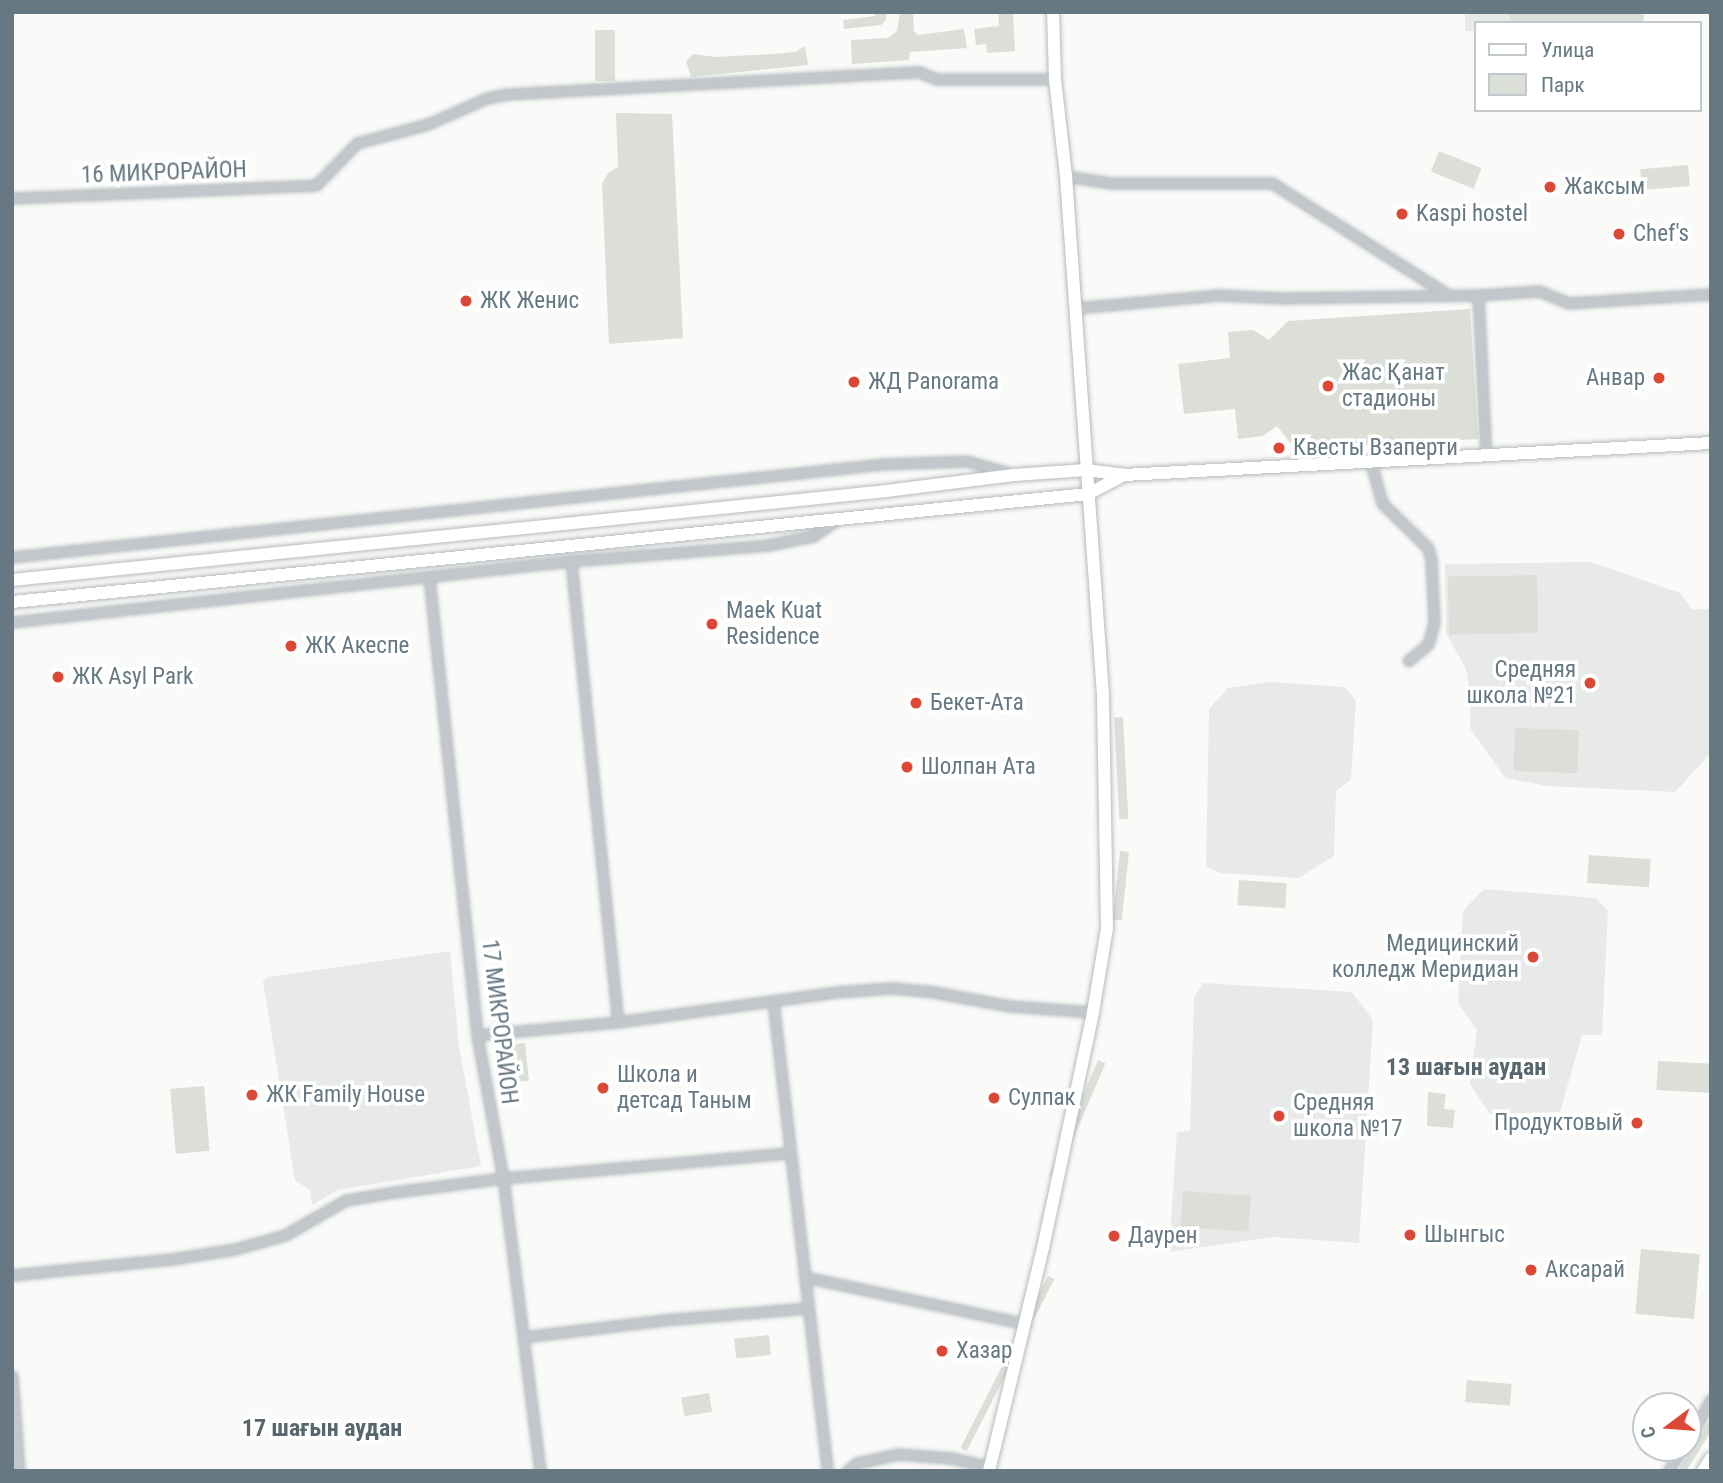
<!DOCTYPE html>
<meta charset="utf-8">
<style>
body{margin:0}
#map{position:relative;width:1723px;height:1483px;overflow:hidden;background:#fafaf8;font-family:"Roboto Condensed",sans-serif}
div>[style]{position:absolute}
[style*='--x']{left:calc(var(--x)*1px);top:calc(var(--y)*1px);width:calc(var(--w)*1px);rotate:calc(var(--a)*1deg)}
.built>*{inset:0;background:#e8eae9;transform-origin:0 0}
.green>*{inset:0;background:#dbdfd7;transform-origin:0 0}
.roads{filter:drop-shadow(0 0 2px #b4bbbe) drop-shadow(0 0 2px #b4bbbe)}
.street>*{height:9px;margin:-4.5px;padding:0 4.5px;transform-origin:4.5px;border-radius:4.5px;background:#c1c7ca}
.secondary>*{height:12px;margin:-6px;padding:0 6px;transform-origin:6px;border-radius:6px;background:#fff}
.dots>*{width:19px;height:19px;translate:-50% -50%;box-sizing:border-box;border:4px solid #fff;border-radius:50%}
span{translate:-50% -50%;white-space:nowrap;text-align:center;line-height:1.15;-webkit-text-stroke:7px #fff;paint-order:stroke}
.street-label{font-size:23px;color:#667982}
.poi-label{font-size:23px;color:#667982}
.left{translate:0 -50%;text-align:left}
.right{translate:-100% -50%;text-align:right}
.neighbourhood-label{font-size:24px;color:#58666d;font-weight:700}
.frame{position:absolute;inset:0;border:14px solid #667982;pointer-events:none}
.legend{position:absolute;left:1474px;top:21px;width:228px;height:91px;box-sizing:border-box;background:#fff;border:2px solid #c2c9cd;margin:0;padding:9px 12px;list-style:none;font-size:21px;color:#667982}
.legend li{display:flex;align-items:center;gap:14px;height:35px}
.legend b{width:35px;border:2px solid #c2c9cd}
.north{position:absolute;left:1632px;top:1392px;width:70px;height:70px;box-sizing:border-box;background:#fff;border:2px solid #c2c9cd;border-radius:50%;rotate:254deg;font-size:19px;font-weight:700;line-height:28px;text-align:center;color:#667982}
.north::after{content:'';display:block;margin:auto;width:24px;height:32px;background:#dd4735;clip-path:polygon(50% 0,100% 100%,50% 72%,0 100%)}
</style>
<div id="map">
<div class="built">
<div style="left:1465px;top:12px;width:179px;height:19px"></div>
<div style="clip-path:polygon(1591px 562px,1680px 593px,1692px 609px,1711px 609px,1711px 753px,1675px 792px,1548px 786px,1505px 778px,1470px 728px,1471px 697px,1466px 669px,1446px 633px,1445px 564px)"></div>
<div style="clip-path:polygon(1271px 682px,1345px 687px,1356px 701px,1351px 779px,1336px 791px,1334px 856px,1299px 878px,1221px 873px,1206px 867px,1209px 709px,1228px 688px)"></div>
<div style="clip-path:polygon(1484px 889px,1595px 898px,1608px 910px,1602px 1035px,1582px 1035px,1560px 1112px,1490px 1114px,1470px 1084px,1477px 1030px,1458px 1003px,1463px 911px)"></div>
<div style="clip-path:polygon(450px 951px,459px 1046px,481px 1166px,338px 1190px,312px 1205px,310px 1190px,295px 1180px,263px 981px,268px 977px)"></div>
<div style="clip-path:polygon(1203px 983px,1352px 992px,1373px 1020px,1359px 1243px,1272px 1237px,1169px 1252px,1177px 1132px,1190px 1131px,1194px 997px)"></div>
</div>
<div class="green">
<div style="clip-path:polygon(875px 12px,887px 12px,886px 20px,881px 25px,844px 29px,843px 20px,875px 16px)"></div>
<div style="clip-path:polygon(900px 12px,913px 12px,914px 31px,918px 35px,964px 29px,967px 48px,910px 52px,909px 60px,852px 64px,851px 40px,888px 38px,897px 31px)"></div>
<div style="clip-path:polygon(998px 12px,1013px 12px,1015px 51px,987px 53px,986px 44px,976px 45px,974px 29px,999px 26px)"></div>
<div style="left:1510px;top:12px;width:133px;height:11px"></div>
<div style="left:595px;top:30px;width:20px;height:51px"></div>
<div style="clip-path:polygon(805px 46px,808px 65px,691px 77px,686px 61px,693px 54px,716px 57px,774px 54px,795px 52px)"></div>
<div style="clip-path:polygon(616px 113px,672px 114px,683px 338px,609px 344px,602px 184px,608px 173px,618px 167px)"></div>
<div style="left:1439px;top:151px;width:46px;height:22px;rotate:22deg"></div>
<div style="left:1688px;top:165px;width:21px;height:48px;rotate:85deg"></div>
<div style="clip-path:polygon(1470px 309px,1478px 439px,1295px 449px,1277px 426px,1263px 436px,1238px 439px,1235px 409px,1184px 414px,1178px 364px,1230px 358px,1228px 332px,1253px 330px,1269px 340px,1288px 321px)"></div>
<div style="left:1537px;top:575px;width:58px;height:89px;rotate:89deg"></div>
<div style="left:1123px;top:717px;width:102px;height:9px;rotate:87deg"></div>
<div style="left:1515px;top:728px;width:64px;height:43px;rotate:2deg"></div>
<div style="left:1120px;top:851px;width:9px;height:69px;rotate:6deg"></div>
<div style="left:1589px;top:855px;width:62px;height:28px;rotate:4deg"></div>
<div style="left:1239px;top:880px;width:48px;height:25px;rotate:4deg"></div>
<div style="left:525px;top:1043px;width:38px;height:21px;rotate:84deg"></div>
<div style="left:1098px;top:1060px;width:8px;height:126px;rotate:23deg"></div>
<div style="left:1658px;top:1061px;width:53px;height:29px;rotate:3deg"></div>
<div style="left:204px;top:1086px;width:65px;height:34px;rotate:85deg"></div>
<div style="clip-path:polygon(1428px 1092px,1446px 1094px,1444px 1109px,1455px 1110px,1453px 1128px,1427px 1126px)"></div>
<div style="left:1183px;top:1191px;width:68px;height:36px;rotate:4deg"></div>
<div style="left:1641px;top:1249px;width:59px;height:65px;rotate:5deg"></div>
<div style="left:1048px;top:1276px;width:7px;height:193px;rotate:27deg"></div>
<div style="left:769px;top:1335px;width:20px;height:35px;rotate:84deg"></div>
<div style="left:1467px;top:1380px;width:45px;height:22px;rotate:5deg"></div>
<div style="left:709px;top:1393px;width:19px;height:28px;rotate:81deg"></div>
<div style="clip-path:polygon(1711px 1418px,1711px 1431px,1694px 1459px,1686px 1471px,1678px 1471px)"></div>
</div>
<div class="roads">
<div class="street">
<div style="--x:1066;--y:176;--w:45;--a:9"></div>
<div style="--x:1110;--y:183;--w:162;--a:0"></div>
<div style="--x:1272;--y:183;--w:207;--a:32.4"></div>
<div style="--x:12;--y:198;--w:304;--a:-2.4"></div>
<div style="--x:316;--y:185;--w:59;--a:-45.7"></div>
<div style="--x:357;--y:143;--w:73;--a:-15"></div>
<div style="--x:428;--y:124;--w:64;--a:-23.8"></div>
<div style="--x:487;--y:98;--w:21;--a:-11"></div>
<div style="--x:508;--y:94;--w:412;--a:-3.1"></div>
<div style="--x:919;--y:72;--w:18;--a:22"></div>
<div style="--x:936;--y:79;--w:119;--a:0"></div>
<div style="--x:1478;--y:295;--w:61;--a:-3.8"></div>
<div style="--x:1539;--y:291;--w:31;--a:22"></div>
<div style="--x:1568;--y:303;--w:143;--a:-3.6"></div>
<div style="--x:1075;--y:308;--w:144;--a:-5.2"></div>
<div style="--x:1218;--y:295;--w:63;--a:2.7"></div>
<div style="--x:1281;--y:298;--w:197;--a:-0.9"></div>
<div style="--x:1478;--y:295;--w:161;--a:87.2"></div>
<div style="--x:1371;--y:463;--w:41;--a:74.6"></div>
<div style="--x:1382;--y:503;--w:64;--a:44.4"></div>
<div style="--x:1428;--y:548;--w:12;--a:76"></div>
<div style="--x:1431;--y:560;--w:62;--a:87.2"></div>
<div style="--x:1434;--y:622;--w:23;--a:105"></div>
<div style="--x:1428;--y:644;--w:26;--a:140"></div>
<div style="--x:12;--y:557;--w:876;--a:-6.09"></div>
<div style="--x:883;--y:464;--w:84;--a:-2"></div>
<div style="--x:967;--y:461;--w:44;--a:15.9"></div>
<div style="--x:571;--y:561;--w:463;--a:84.2"></div>
<div style="--x:429;--y:577;--w:461;--a:84"></div>
<div style="--x:477;--y:1035;--w:145;--a:79.7"></div>
<div style="--x:503;--y:1178;--w:295;--a:82.8"></div>
<div style="--x:12;--y:622;--w:562;--a:-6.23"></div>
<div style="--x:571;--y:561;--w:198;--a:-4.6"></div>
<div style="--x:768;--y:545;--w:46;--a:-11.3"></div>
<div style="--x:813;--y:536;--w:29;--a:-34"></div>
<div style="--x:773;--y:1001;--w:473;--a:83.4"></div>
<div style="--x:477;--y:1035;--w:142;--a:-5.3"></div>
<div style="--x:618;--y:1022;--w:220;--a:-7.8"></div>
<div style="--x:836;--y:992;--w:55;--a:-4.2"></div>
<div style="--x:891;--y:988;--w:37;--a:5"></div>
<div style="--x:928;--y:991;--w:83;--a:10.4"></div>
<div style="--x:1010;--y:1006;--w:83;--a:4.1"></div>
<div style="--x:12;--y:1275;--w:161;--a:-5.7"></div>
<div style="--x:172;--y:1259;--w:64;--a:-9"></div>
<div style="--x:235;--y:1249;--w:52;--a:-15.6"></div>
<div style="--x:285;--y:1235;--w:70;--a:-29.8"></div>
<div style="--x:346;--y:1200;--w:50;--a:-9.3"></div>
<div style="--x:395;--y:1192;--w:109;--a:-7.4"></div>
<div style="--x:503;--y:1178;--w:288;--a:-5"></div>
<div style="--x:805;--y:1277;--w:226;--a:12"></div>
<div style="--x:523;--y:1337;--w:142;--a:-6.9"></div>
<div style="--x:664;--y:1320;--w:144;--a:-4.8"></div>
<div style="--x:12;--y:1376;--w:95;--a:85.8"></div>
<div style="--x:1688;--y:1441;--w:48;--a:-61.3"></div>
<div style="--x:847;--y:1471;--w:13;--a:-39"></div>
<div style="--x:857;--y:1463;--w:42;--a:-12.4"></div>
<div style="--x:898;--y:1454;--w:53;--a:4.3"></div>
<div style="--x:951;--y:1458;--w:40;--a:13"></div>
<div style="--x:1668;--y:1471;--w:27;--a:-57"></div>
</div>
<div class="secondary">
<div style="--x:12;--y:580;--w:870;--a:-5.8"></div>
<div style="--x:878;--y:492;--w:137;--a:-7.1"></div>
<div style="--x:1014;--y:475;--w:72;--a:-4"></div>
<div style="--x:1086;--y:470;--w:38;--a:7"></div>
<div style="--x:1124;--y:475;--w:588;--a:-3.12"></div>
<div style="--x:12;--y:602;--w:1081;--a:-5.73"></div>
<div style="--x:1088;--y:494;--w:41;--a:-27.8"></div>
<div style="--x:989;--y:1471;--w:229;--a:-76.4"></div>
<div style="--x:1043;--y:1248;--w:241;--a:-78"></div>
<div style="--x:1093;--y:1012;--w:85;--a:-80.5"></div>
<div style="--x:1107;--y:928;--w:233;--a:-91"></div>
<div style="--x:1103;--y:695;--w:520;--a:-94.08"></div>
<div style="--x:1066;--y:176;--w:98;--a:-96.5"></div>
<div style="--x:1055;--y:79;--w:67;--a:-91.7"></div>
<div style="--x:1703;--y:1471;--w:15;--a:-58"></div>
</div>
</div>
<div class="dots">
<div style="left:1550px;top:187px;background:#dd4735"></div>
<div style="left:1402px;top:214px;background:#dd4735"></div>
<div style="left:1619px;top:234px;background:#dd4735"></div>
<div style="left:466px;top:301px;background:#dd4735"></div>
<div style="left:1659px;top:378px;background:#dd4735"></div>
<div style="left:854px;top:382px;background:#dd4735"></div>
<div style="left:1328px;top:386px;background:#dd4735"></div>
<div style="left:1279px;top:448px;background:#dd4735"></div>
<div style="left:712px;top:624px;background:#dd4735"></div>
<div style="left:291px;top:646px;background:#dd4735"></div>
<div style="left:58px;top:677px;background:#dd4735"></div>
<div style="left:1590px;top:683px;background:#dd4735"></div>
<div style="left:916px;top:703px;background:#dd4735"></div>
<div style="left:907px;top:767px;background:#dd4735"></div>
<div style="left:1533px;top:957px;background:#dd4735"></div>
<div style="left:603px;top:1088px;background:#dd4735"></div>
<div style="left:252px;top:1095px;background:#dd4735"></div>
<div style="left:994px;top:1098px;background:#dd4735"></div>
<div style="left:1279px;top:1116px;background:#dd4735"></div>
<div style="left:1637px;top:1123px;background:#dd4735"></div>
<div style="left:1410px;top:1235px;background:#dd4735"></div>
<div style="left:1114px;top:1236px;background:#dd4735"></div>
<div style="left:1531px;top:1270px;background:#dd4735"></div>
<div style="left:942px;top:1351px;background:#dd4735"></div>
</div>
<div class="street-label">
<span style="left:164px;top:173px;rotate:-2deg">16 МИКРОРАЙОН</span>
<span style="left:499px;top:1022px;rotate:83deg">17 МИКРОРАЙОН</span>
</div>
<div class="poi-label">
<span class="left" style="left:1564px;top:187px">Жаксым</span>
<span class="left" style="left:1416px;top:214px">Kaspi hostel</span>
<span class="left" style="left:1633px;top:234px">Chef's</span>
<span class="left" style="left:480px;top:301px">ЖК Женис</span>
<span class="left" style="left:1342px;top:386px">Жас Қанат<br>стадионы</span>
<span class="right" style="left:1645px;top:378px">Анвар</span>
<span class="left" style="left:868px;top:382px">ЖД Panorama</span>
<span class="left" style="left:1293px;top:448px">Квесты Взаперти</span>
<span class="left" style="left:726px;top:624px">Maek Kuat<br>Residence</span>
<span class="left" style="left:305px;top:646px">ЖК Акеспе</span>
<span class="right" style="left:1576px;top:683px">Средняя<br>школа №21</span>
<span class="left" style="left:72px;top:677px">ЖК Asyl Park</span>
<span class="left" style="left:930px;top:703px">Бекет-Ата</span>
<span class="left" style="left:921px;top:767px">Шолпан Ата</span>
<span class="right" style="left:1519px;top:957px">Медицинский<br>колледж Меридиан</span>
<span class="left" style="left:617px;top:1088px">Школа и<br>детсад Таным</span>
<span class="left" style="left:266px;top:1095px">ЖК Family House</span>
<span class="left" style="left:1008px;top:1098px">Сулпак</span>
<span class="left" style="left:1293px;top:1116px">Средняя<br>школа №17</span>
<span class="right" style="left:1623px;top:1123px">Продуктовый</span>
<span class="left" style="left:1424px;top:1235px">Шынгыс</span>
<span class="left" style="left:1128px;top:1236px">Даурен</span>
<span class="left" style="left:1545px;top:1270px">Аксарай</span>
<span class="left" style="left:956px;top:1351px">Хазар</span>
</div>
<div class="neighbourhood-label">
<span style="left:1466px;top:1068px">13 шағын аудан</span>
<span style="left:322px;top:1429px">17 шағын аудан</span>
</div>
<div class="frame"></div>
<ul class="legend">
<li><b style="height:9px;background:#fff"></b>Улица</li>
<li><b style="height:19px;background:#dbdfd7"></b>Парк</li>
</ul>
<div class="north">С</div>
</div>
